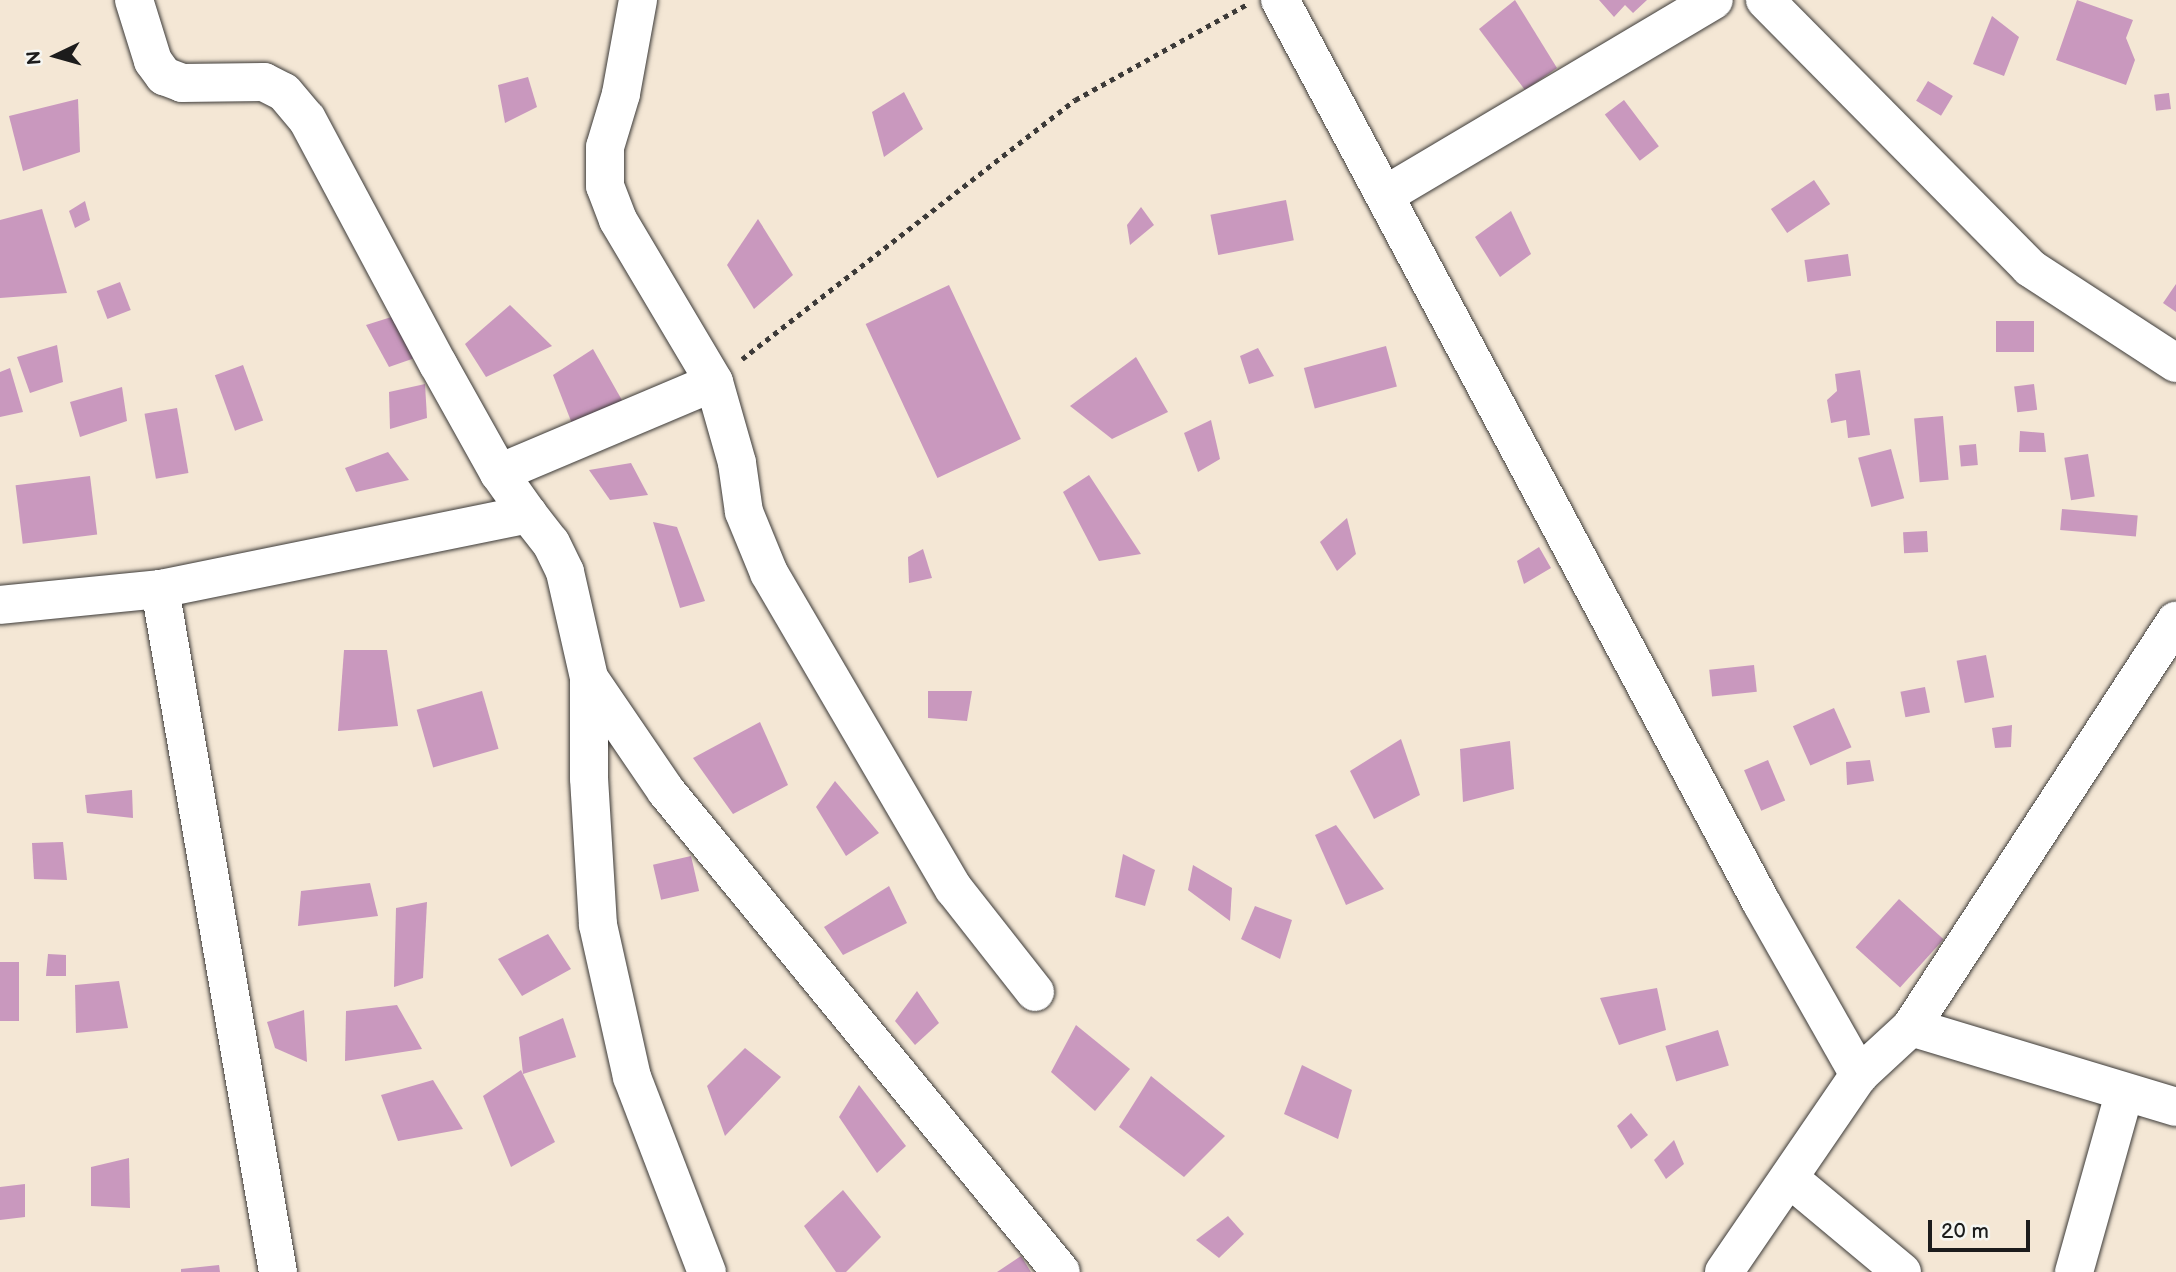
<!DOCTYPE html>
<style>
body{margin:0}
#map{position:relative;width:2176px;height:1272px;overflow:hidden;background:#f4e7d5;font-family:"Balsamiq Sans",sans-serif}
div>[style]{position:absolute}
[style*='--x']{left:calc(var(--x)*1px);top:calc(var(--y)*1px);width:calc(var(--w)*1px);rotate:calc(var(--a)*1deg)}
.building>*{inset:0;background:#c998be;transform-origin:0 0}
.path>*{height:4.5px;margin-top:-2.25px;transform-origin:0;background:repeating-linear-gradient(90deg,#3c3a38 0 5px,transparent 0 10px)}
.roads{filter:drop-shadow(0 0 2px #3c3a38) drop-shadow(0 0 2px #3c3a38)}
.minor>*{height:38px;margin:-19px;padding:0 19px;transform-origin:19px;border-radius:19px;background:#fff}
span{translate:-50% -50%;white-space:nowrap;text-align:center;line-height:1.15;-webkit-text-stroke:6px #f6f6f2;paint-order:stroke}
.north{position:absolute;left:21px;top:21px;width:70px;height:70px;-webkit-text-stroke:5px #f6f6f2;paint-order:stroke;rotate:265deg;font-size:19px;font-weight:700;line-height:28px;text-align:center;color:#1c1c1c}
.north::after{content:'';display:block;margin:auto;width:24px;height:32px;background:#1c1c1c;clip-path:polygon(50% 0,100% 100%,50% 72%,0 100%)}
.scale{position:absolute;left:1928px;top:1220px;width:102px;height:32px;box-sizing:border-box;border:4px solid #1c1c1c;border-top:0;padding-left:9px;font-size:21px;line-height:24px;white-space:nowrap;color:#1c1c1c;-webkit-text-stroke:5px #f6f6f2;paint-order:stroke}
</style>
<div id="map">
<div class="building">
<div style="clip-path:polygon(1515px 0,1557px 68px,1525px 90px,1479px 29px)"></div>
<div style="clip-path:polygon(1599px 0,1647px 0,1633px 13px,1625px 5px,1614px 17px)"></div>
<div style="clip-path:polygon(2077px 0,2133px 20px,2126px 38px,2135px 60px,2126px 85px,2056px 60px)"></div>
<div style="clip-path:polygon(1992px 16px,2019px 37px,2004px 76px,1973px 64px)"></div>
<div style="clip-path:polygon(528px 77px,537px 107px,505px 123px,498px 85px)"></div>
<div style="left:1928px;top:81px;width:29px;height:23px;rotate:31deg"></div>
<div style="clip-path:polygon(904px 92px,923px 129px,884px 157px,872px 112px)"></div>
<div style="left:2169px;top:93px;width:16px;height:15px;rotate:83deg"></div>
<div style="clip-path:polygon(78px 99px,80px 152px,23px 171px,9px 116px)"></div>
<div style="left:1624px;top:100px;width:58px;height:24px;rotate:53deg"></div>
<div style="left:1814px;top:180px;width:29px;height:52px;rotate:56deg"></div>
<div style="left:1286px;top:200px;width:41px;height:77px;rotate:79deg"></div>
<div style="clip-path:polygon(85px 201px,90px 220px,75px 228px,69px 211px)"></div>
<div style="clip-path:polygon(1141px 207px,1154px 225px,1130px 245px,1127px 225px)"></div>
<div style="clip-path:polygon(42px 209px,67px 293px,0 298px,0 220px)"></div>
<div style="clip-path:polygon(1511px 211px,1531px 254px,1500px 277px,1475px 237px)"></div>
<div style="clip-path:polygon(758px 219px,793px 275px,754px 309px,727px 265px)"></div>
<div style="left:1848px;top:254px;width:22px;height:44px;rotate:82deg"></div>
<div style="left:120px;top:282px;width:30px;height:25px;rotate:69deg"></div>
<div style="clip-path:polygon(2176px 284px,2176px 312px,2163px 303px)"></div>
<div style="left:949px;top:285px;width:170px;height:92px;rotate:65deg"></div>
<div style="clip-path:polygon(510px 305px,552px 346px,486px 377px,465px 344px)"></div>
<div style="clip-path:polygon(401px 314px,432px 352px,389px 367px,366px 325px)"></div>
<div style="left:2034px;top:321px;width:31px;height:38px;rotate:90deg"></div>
<div style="clip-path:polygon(57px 345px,63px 382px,30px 393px,17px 357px)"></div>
<div style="left:1386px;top:346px;width:42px;height:85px;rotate:75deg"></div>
<div style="clip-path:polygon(1258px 348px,1274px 376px,1249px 384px,1240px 356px)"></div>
<div style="clip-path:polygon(593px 349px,623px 402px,578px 439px,553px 375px)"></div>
<div style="clip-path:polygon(1136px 357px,1168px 412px,1112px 439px,1070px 406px)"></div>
<div style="left:243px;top:365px;width:59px;height:30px;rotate:70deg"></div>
<div style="clip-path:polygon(10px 368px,23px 412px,0 417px,0 372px)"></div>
<div style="clip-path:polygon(1860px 370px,1870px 435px,1848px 438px,1846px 420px,1831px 423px,1827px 400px,1837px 391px,1835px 374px)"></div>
<div style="clip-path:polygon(425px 384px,427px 418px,390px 429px,389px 392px)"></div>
<div style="left:2034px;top:384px;width:26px;height:20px;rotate:83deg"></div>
<div style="clip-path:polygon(122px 387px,127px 421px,80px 437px,70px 402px)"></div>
<div style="left:177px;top:408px;width:66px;height:33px;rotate:80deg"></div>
<div style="left:1943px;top:416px;width:64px;height:29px;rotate:85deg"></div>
<div style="clip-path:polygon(1211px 420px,1220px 459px,1198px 472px,1184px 433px)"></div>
<div style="clip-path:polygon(2020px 431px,2044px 433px,2046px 452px,2019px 452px)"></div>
<div style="left:1976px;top:444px;width:21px;height:17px;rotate:85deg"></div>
<div style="left:1891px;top:449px;width:51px;height:34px;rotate:75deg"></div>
<div style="clip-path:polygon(388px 452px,409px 480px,356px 492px,345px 468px)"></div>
<div style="left:2088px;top:454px;width:43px;height:24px;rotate:81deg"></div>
<div style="clip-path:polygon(631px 463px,648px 495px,610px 500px,589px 470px)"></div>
<div style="clip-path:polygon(1089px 475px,1141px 554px,1099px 561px,1063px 492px)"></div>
<div style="left:90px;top:476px;width:59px;height:75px;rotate:83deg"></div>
<div style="left:2062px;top:509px;width:76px;height:21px;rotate:5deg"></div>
<div style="clip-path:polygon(1347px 518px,1356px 554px,1337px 571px,1320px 542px)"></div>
<div style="clip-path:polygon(653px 522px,677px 527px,705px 601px,680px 608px)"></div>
<div style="left:1927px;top:531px;width:21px;height:24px;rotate:87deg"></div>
<div style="clip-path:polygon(1539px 547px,1551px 568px,1524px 584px,1517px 561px)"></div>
<div style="clip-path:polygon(923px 549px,932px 578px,909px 583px,908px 557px)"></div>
<div style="clip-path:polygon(344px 650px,387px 650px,398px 726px,338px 731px)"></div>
<div style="left:1986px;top:655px;width:43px;height:30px;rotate:79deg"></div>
<div style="left:1754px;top:665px;width:27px;height:45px;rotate:84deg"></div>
<div style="left:1925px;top:687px;width:26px;height:25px;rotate:79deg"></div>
<div style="left:482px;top:691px;width:60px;height:68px;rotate:74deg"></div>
<div style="clip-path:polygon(928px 691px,972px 691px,967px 721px,928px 718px)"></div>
<div style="left:1834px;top:708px;width:43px;height:45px;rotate:66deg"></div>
<div style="clip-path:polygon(760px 722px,788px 785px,733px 814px,693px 758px)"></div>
<div style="clip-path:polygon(2012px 725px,2011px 747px,1995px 748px,1992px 728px)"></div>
<div style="clip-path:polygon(1401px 739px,1420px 795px,1374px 819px,1350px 771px)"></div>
<div style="clip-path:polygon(1510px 741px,1514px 789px,1463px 802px,1460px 749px)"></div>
<div style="left:1768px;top:760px;width:44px;height:26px;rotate:67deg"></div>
<div style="clip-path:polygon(1870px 760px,1874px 781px,1847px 785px,1846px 762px)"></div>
<div style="clip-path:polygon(835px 781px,879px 833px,846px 856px,816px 807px)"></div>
<div style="clip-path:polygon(132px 790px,133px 818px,87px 813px,85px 795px)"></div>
<div style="clip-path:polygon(1336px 825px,1384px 889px,1346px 905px,1315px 835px)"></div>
<div style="clip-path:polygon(63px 842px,67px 880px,34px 879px,32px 843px)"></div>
<div style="clip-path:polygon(1123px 854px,1155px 870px,1145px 906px,1115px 897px)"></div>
<div style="left:691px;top:856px;width:36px;height:39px;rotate:77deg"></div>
<div style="clip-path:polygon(1193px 865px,1232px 888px,1230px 921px,1188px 890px)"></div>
<div style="clip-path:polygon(370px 883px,378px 916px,298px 926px,301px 891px)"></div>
<div style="clip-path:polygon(889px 886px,907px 923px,843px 955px,824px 927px)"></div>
<div style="left:1899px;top:899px;width:60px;height:65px;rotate:42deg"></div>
<div style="clip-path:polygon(427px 902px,423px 978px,394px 987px,396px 908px)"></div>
<div style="clip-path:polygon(1255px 906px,1292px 920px,1280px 959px,1241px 939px)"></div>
<div style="clip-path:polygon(548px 934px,571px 969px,522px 996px,498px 959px)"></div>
<div style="clip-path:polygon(48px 954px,66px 955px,66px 976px,46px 976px)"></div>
<div style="left:19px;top:962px;width:59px;height:19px;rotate:90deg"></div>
<div style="clip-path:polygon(119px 981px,128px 1028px,76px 1033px,75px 985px)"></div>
<div style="clip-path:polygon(1657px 988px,1666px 1030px,1619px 1045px,1600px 998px)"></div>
<div style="clip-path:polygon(917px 991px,939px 1023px,915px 1045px,895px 1021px)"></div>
<div style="clip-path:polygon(397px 1005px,422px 1049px,345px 1061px,346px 1011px)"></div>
<div style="clip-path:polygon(304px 1010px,307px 1062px,275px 1048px,267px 1022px)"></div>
<div style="clip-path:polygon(563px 1018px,576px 1057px,523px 1074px,519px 1037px)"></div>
<div style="clip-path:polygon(1076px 1025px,1130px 1069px,1095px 1111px,1051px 1072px)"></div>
<div style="left:1718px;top:1030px;width:37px;height:55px;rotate:73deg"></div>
<div style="clip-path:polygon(745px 1048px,781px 1077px,725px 1136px,707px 1086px)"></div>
<div style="clip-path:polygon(1302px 1065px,1352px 1090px,1338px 1139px,1284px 1114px)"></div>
<div style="clip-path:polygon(521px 1070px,555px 1142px,511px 1167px,483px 1096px)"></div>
<div style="clip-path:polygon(1151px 1076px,1225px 1136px,1184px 1177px,1119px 1127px)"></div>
<div style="clip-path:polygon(433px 1080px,463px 1129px,398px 1141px,381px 1095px)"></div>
<div style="clip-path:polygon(859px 1085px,906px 1146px,877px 1173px,839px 1117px)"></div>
<div style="clip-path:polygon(1631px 1113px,1648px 1135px,1631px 1149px,1617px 1126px)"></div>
<div style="clip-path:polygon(1674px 1140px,1684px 1164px,1666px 1179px,1654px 1160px)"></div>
<div style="clip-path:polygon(129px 1158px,130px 1208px,91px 1206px,91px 1167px)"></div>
<div style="clip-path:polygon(25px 1184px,25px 1217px,0 1220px,0 1187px)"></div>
<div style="clip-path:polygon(843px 1190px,881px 1237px,846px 1272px,836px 1272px,804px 1226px)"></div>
<div style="clip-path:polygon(1228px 1216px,1244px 1234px,1219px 1258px,1196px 1240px)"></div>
<div style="clip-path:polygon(1021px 1256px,1031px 1272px,997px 1272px)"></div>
<div style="clip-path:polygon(219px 1265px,220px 1272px,181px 1272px,181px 1269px)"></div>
</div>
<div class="path">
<div style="--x:742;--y:359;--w:422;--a:-37.9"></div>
<div style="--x:1075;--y:100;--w:196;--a:-29.1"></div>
</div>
<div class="roads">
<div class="minor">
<div style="--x:134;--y:0;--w:64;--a:72.7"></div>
<div style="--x:153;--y:61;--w:19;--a:54"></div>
<div style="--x:164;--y:76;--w:19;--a:21"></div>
<div style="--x:182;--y:83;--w:82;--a:-0.7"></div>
<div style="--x:264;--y:82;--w:22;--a:27"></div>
<div style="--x:284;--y:92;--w:35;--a:50"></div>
<div style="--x:307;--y:119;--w:278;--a:61.9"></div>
<div style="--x:438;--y:364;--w:125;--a:60.8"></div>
<div style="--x:499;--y:473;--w:50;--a:54.7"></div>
<div style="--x:638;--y:0;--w:96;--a:100.3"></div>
<div style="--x:621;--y:94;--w:55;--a:106.8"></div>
<div style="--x:605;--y:147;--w:39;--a:90"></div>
<div style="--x:605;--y:186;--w:36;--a:69"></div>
<div style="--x:618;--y:220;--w:188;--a:59.3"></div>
<div style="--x:714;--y:382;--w:84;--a:74.1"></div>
<div style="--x:737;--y:463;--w:49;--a:81.9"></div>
<div style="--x:744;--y:512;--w:66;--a:67.7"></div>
<div style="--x:769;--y:573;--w:366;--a:59.7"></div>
<div style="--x:954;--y:889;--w:131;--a:51.8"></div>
<div style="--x:1280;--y:0;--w:1024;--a:61.93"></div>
<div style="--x:1762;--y:904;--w:197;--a:60.4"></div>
<div style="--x:1765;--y:0;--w:377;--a:45.3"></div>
<div style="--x:2030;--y:268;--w:174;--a:33.1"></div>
<div style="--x:1387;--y:194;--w:380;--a:-30.7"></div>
<div style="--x:499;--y:473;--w:233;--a:-22.9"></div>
<div style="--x:160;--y:589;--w:693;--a:80.2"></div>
<div style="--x:0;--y:605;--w:161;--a:-5.7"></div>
<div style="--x:160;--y:589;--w:376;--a:-11.5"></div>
<div style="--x:528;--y:514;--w:37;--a:52"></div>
<div style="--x:551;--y:543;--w:32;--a:64"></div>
<div style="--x:565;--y:572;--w:109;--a:77.2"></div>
<div style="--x:589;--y:678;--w:137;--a:55.7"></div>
<div style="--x:666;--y:791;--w:622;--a:50.61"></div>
<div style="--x:589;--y:678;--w:100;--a:90"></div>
<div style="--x:589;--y:778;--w:147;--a:86.5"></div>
<div style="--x:598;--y:925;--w:156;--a:77.4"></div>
<div style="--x:632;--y:1077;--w:209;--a:69"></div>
<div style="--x:1911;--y:1027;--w:277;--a:16.8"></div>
<div style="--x:1789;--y:1178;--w:147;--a:39.8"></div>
<div style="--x:1724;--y:1272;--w:239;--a:-55.6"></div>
<div style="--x:1859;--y:1075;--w:71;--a:-42.7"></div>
<div style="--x:1911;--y:1027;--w:485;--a:-56.9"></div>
<div style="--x:2074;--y:1272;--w:185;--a:-74.3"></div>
</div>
</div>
<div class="north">N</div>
<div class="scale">20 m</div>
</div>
